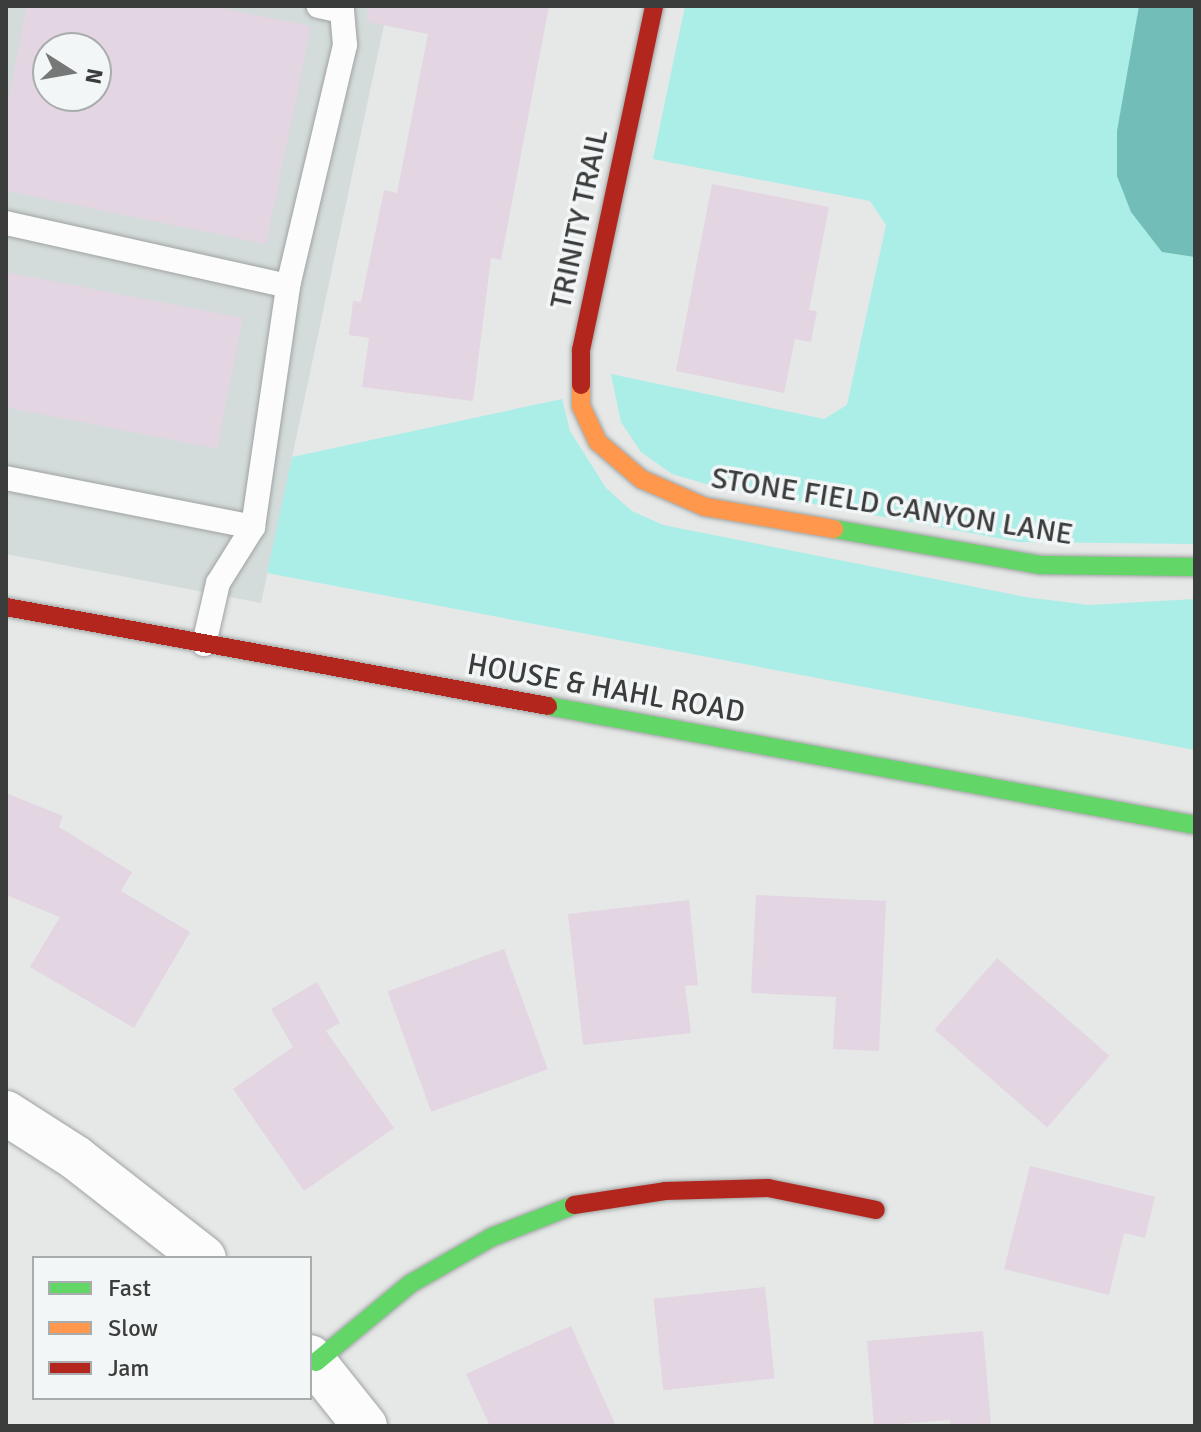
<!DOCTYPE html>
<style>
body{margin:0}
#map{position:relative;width:1201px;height:1432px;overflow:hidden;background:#e5e8e7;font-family:Signika,sans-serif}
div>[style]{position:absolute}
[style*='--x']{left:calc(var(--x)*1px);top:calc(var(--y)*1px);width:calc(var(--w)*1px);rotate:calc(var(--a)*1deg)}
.built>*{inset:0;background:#d3dcda}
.green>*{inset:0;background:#abede7}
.water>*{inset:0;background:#72bdb7}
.building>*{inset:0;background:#e3d5e2;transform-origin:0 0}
.roads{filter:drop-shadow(0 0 2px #a0a3a2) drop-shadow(0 0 2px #a0a3a2)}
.lane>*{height:24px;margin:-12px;padding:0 12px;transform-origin:12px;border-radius:12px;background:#fbfcfb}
.street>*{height:44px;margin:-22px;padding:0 22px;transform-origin:22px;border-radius:22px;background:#fbfcfb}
.fast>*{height:18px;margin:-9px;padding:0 9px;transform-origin:9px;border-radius:9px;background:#63d668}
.slow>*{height:18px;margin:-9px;padding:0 9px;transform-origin:9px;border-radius:9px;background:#ff974d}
.jam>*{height:18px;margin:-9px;padding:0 9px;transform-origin:9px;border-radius:9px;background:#b3261e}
span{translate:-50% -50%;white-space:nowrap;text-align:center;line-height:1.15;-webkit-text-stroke:7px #f2f6f6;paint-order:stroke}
.street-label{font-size:30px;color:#3b3c3c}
.frame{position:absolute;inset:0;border:8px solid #3b3c3c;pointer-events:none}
.legend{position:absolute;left:32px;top:1256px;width:280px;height:144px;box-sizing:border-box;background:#f2f6f6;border:2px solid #a9acac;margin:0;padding:10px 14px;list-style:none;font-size:24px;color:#3b3c3c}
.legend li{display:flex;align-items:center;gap:16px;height:40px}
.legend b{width:40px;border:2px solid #a9acac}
.north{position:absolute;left:32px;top:32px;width:80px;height:80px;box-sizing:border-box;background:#f2f6f6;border:2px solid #a9acac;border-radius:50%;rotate:101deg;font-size:22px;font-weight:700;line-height:32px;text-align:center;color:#3b3c3c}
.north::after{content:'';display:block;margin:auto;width:28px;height:36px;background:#767878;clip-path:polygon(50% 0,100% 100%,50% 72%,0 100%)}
</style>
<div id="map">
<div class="built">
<div style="clip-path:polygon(evenodd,6px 6px,388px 6px,261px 603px,6px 554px,6px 6px,48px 48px,96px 48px,96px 96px,48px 96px,48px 48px)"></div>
</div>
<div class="green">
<div style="clip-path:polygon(685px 6px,1195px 6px,1195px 544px,1019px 542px,706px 484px,672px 474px,641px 452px,621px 422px,611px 374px,824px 419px,847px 405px,886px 225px,870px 201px,653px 159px)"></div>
<div style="clip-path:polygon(562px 399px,570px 431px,606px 488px,632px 511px,663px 525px,1025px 597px,1089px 605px,1195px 599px,1195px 750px,267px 573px,292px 457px)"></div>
</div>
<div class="water">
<div style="clip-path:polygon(1139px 6px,1195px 6px,1195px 257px,1162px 252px,1131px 212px,1117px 176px,1117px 131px)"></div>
</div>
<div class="building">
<div style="clip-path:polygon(evenodd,27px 6px,212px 6px,311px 26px,266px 244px,6px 191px,6px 112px,27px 6px,48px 48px,96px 48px,96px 96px,48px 96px,48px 48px)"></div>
<div style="clip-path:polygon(368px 6px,549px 6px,501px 260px,491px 258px,473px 401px,362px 387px,369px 338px,349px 335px,353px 301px,361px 302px,384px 190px,397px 193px,428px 34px,367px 22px)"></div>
<div style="clip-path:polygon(712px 184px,829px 207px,809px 310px,817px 311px,811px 342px,795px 339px,784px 393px,676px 371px)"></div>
<div style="left:6px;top:272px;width:241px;height:133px;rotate:11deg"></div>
<div style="clip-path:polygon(6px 793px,63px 816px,59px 827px,132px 872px,121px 891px,190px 932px,134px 1028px,30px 967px,60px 917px,6px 895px)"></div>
<div style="clip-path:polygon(756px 895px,886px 901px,879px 1051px,833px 1049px,836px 997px,751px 993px)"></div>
<div style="clip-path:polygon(689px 900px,698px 985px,685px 986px,691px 1033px,583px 1045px,568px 914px)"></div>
<div style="left:504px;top:949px;width:128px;height:124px;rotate:70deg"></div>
<div style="left:997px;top:958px;width:149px;height:95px;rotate:41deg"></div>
<div style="clip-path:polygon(317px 982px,340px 1023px,326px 1031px,394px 1128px,304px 1191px,233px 1089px,293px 1047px,271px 1009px)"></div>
<div style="clip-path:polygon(1030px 1166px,1155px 1197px,1145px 1238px,1124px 1233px,1109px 1295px,1004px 1269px)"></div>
<div style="left:765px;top:1287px;width:92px;height:112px;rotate:84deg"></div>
<div style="clip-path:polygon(571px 1326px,616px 1426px,490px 1426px,466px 1374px)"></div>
<div style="clip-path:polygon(983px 1331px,991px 1426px,950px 1426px,950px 1420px,874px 1426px,867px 1341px)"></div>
</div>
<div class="roads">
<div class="lane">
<div style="--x:6;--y:223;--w:289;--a:12.6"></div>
<div style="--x:6;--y:478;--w:252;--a:11.2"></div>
<div style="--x:204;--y:644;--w:63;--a:-77.1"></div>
<div style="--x:218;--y:583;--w:66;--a:-58"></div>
<div style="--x:253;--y:527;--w:244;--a:-81.7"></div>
<div style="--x:288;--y:286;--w:248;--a:-76.7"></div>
<div style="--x:345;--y:45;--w:34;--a:-95"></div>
<div style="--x:342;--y:11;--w:24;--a:-168"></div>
</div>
<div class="street">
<div style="--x:6;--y:1113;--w:83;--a:32.7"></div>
<div style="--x:76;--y:1158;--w:162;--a:38"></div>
<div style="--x:310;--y:1357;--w:88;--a:51.4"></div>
</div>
<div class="fast">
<div style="--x:834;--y:529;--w:209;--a:9.9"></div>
<div style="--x:1040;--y:565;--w:155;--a:0.7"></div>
<div style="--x:548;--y:706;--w:658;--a:10.42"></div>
<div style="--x:316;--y:1362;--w:122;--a:-39.7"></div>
<div style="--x:410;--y:1284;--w:95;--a:-29.8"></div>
<div style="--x:492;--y:1237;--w:88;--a:-21.3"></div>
</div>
<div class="slow">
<div style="--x:581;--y:385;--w:21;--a:90"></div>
<div style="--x:581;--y:406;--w:40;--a:65"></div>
<div style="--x:598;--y:442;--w:57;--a:40.7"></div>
<div style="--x:641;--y:479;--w:70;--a:23.6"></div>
<div style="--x:705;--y:507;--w:131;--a:9.7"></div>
</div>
<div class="jam">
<div style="--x:581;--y:385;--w:35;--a:-90"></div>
<div style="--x:581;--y:350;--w:352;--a:-78"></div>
<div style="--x:6;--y:607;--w:551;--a:10.35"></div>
<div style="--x:574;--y:1205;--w:92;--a:-8.7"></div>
<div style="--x:665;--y:1191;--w:103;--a:-1.7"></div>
<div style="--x:768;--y:1188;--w:110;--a:11.5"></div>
</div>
</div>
<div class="street-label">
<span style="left:580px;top:219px;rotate:-78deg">TRINITY TRAIL</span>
<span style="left:892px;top:507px;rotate:9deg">STONE FIELD CANYON LANE</span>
<span style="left:606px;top:689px;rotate:10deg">HOUSE &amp; HAHL ROAD</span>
</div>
<div class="frame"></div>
<ul class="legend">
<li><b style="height:10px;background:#63d668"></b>Fast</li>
<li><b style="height:10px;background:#ff974d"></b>Slow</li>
<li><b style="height:10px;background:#b3261e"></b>Jam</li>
</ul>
<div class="north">N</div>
</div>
